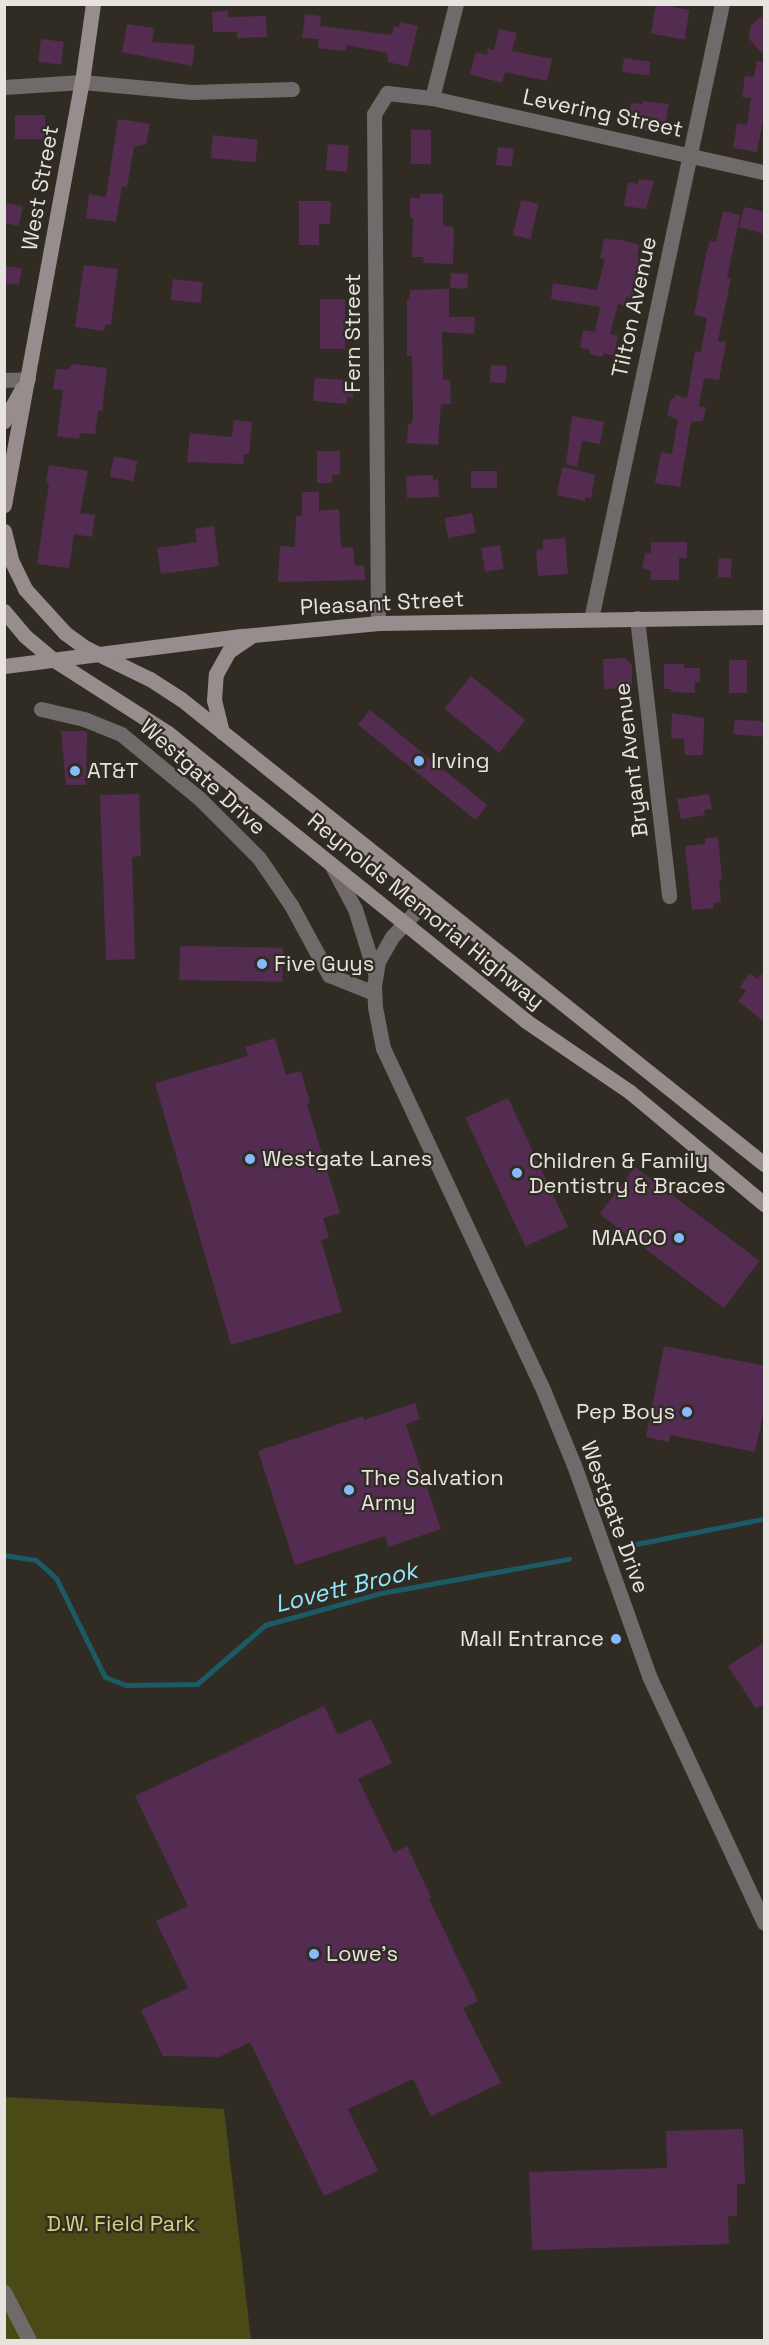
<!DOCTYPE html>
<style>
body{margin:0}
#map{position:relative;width:769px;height:2345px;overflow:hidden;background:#302c23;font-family:"Space Grotesk",sans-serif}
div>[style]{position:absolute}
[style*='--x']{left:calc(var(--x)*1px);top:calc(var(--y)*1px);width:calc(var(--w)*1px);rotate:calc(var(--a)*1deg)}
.green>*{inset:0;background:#494a16}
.stream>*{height:5px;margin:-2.5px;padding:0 2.5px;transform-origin:2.5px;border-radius:2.5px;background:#1c5a65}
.building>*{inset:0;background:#542c51;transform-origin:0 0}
.street>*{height:15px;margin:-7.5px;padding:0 7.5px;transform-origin:7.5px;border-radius:7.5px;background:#706a6a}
.secondary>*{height:15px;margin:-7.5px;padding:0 7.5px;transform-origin:7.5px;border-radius:7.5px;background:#978d8d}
.dots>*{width:16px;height:16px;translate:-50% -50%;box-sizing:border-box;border:3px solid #302c23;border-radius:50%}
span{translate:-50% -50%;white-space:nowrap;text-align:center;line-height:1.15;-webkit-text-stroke:4.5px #302c23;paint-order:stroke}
.street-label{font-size:22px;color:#e7e4df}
.poi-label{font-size:22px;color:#e7e4df}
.left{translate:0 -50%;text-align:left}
.right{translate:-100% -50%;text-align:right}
.park-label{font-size:22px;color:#d0d37c}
.water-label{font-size:24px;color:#8fe7f9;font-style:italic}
.frame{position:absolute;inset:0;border:6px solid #e7e4df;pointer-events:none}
</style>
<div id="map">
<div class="green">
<div style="clip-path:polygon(4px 2097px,224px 2109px,251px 2340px,5px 2340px)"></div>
</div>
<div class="stream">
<div style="--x:636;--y:1544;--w:128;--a:-11.2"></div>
<div style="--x:4;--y:1555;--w:32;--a:9"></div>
<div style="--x:36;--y:1560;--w:27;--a:42"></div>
<div style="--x:56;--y:1578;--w:110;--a:63.7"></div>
<div style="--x:105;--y:1677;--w:22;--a:21"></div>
<div style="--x:126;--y:1685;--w:71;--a:-0.8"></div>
<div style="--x:197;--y:1684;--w:90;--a:-40.9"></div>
<div style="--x:265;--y:1625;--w:120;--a:-15.4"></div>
<div style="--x:381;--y:1593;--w:191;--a:-10.3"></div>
</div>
<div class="building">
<div style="left:656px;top:4px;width:34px;height:30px;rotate:10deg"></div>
<div style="clip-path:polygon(228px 11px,228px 17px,266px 16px,267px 37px,237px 38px,237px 32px,213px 32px,212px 12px)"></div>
<div style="clip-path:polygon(305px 14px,321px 16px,320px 26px,392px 35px,394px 26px,399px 28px,400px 22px,418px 26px,408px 67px,388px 62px,387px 53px,347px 45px,346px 51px,318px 48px,319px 39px,302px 38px)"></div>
<div style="clip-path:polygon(765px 14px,765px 56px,749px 39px,750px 26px)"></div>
<div style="clip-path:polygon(127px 24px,154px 28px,152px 42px,195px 45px,192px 66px,122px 52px)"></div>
<div style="clip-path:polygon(499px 29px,517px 33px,512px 51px,552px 59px,547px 81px,505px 72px,502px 83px,470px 74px,476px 52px,487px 55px,488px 48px,494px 50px)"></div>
<div style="left:41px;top:39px;width:23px;height:23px;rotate:7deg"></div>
<div style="left:624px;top:58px;width:27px;height:14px;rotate:8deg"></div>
<div style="clip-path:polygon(757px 61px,765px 62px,765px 110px,757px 152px,733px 148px,737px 123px,747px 125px,751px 98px,742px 97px,745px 76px,754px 77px)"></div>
<div style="clip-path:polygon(643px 101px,669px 104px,664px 131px,638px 130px,639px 124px,629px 123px,631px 103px,643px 104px)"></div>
<div style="left:15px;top:115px;width:30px;height:24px"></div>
<div style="clip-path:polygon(118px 119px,150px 124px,146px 144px,134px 147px,127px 187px,122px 186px,116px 222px,86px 218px,89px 194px,106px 197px)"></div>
<div style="left:411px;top:130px;width:20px;height:34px"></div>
<div style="left:213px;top:135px;width:45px;height:23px;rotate:6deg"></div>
<div style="left:328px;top:144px;width:21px;height:26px;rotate:5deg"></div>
<div style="left:498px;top:147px;width:16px;height:18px;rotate:7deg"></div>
<div style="clip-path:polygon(639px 179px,654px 181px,646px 209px,624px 206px,628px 182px,638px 184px)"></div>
<div style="clip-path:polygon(420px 194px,443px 194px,443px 226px,454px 227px,453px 264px,423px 263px,424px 257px,412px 257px,413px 218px,410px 218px,410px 198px,420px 198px)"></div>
<div style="left:521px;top:200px;width:18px;height:36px;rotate:13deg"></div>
<div style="clip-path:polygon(299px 201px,331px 201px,330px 224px,319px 224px,319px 245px,299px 245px)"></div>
<div style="clip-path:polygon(4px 203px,23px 206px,19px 226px,4px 223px)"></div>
<div style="clip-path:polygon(744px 207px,765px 212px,765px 234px,739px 227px)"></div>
<div style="clip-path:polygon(723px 211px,740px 215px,727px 278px,731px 278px,718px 341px,726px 342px,719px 380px,704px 378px,699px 406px,706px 408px,703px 421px,691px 422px,680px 487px,655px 483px,661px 452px,672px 454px,678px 420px,667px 415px,671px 399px,674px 399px,675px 395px,687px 398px,695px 351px,701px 352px,707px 318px,694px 315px,706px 254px,710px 241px,716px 242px)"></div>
<div style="clip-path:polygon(604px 239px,623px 240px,639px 245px,637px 257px,641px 257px,632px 298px,626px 297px,624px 305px,618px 304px,610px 334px,618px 335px,614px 356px,603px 353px,603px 357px,589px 354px,590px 350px,580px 348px,583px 330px,595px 332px,600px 307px,551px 299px,553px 283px,597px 290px,605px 259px,600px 258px)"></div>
<div style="clip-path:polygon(84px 265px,118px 269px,111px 325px,106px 324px,104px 331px,75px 327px)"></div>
<div style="clip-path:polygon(4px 266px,22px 268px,19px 285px,4px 283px)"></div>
<div style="left:451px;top:273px;width:17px;height:15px;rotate:3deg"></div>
<div style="left:173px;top:279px;width:30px;height:21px;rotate:6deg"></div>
<div style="clip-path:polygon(449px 289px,449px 317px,475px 317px,474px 334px,442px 332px,443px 380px,450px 380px,451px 404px,441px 404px,438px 445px,407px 443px,408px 424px,411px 424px,413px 420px,412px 356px,407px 356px,407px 299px,410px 299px,410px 290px)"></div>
<div style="left:320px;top:299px;width:25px;height:50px"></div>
<div style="clip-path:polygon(72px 364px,107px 368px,102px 411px,98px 411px,95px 434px,80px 433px,79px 439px,57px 436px,63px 390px,53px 389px,56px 369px,68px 370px)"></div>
<div style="left:491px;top:365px;width:16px;height:17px;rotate:4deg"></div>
<div style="clip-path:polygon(315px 378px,347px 380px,347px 384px,354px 384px,353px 397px,347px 397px,347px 404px,313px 401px)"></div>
<div style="clip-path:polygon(572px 416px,604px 422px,600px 444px,582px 441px,577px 467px,566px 464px)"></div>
<div style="clip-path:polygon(234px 420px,252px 422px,249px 454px,244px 454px,243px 464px,187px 462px,190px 433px,232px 437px)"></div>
<div style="clip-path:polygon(317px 451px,340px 451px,340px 475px,332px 475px,332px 483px,317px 483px)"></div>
<div style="left:114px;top:456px;width:24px;height:21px;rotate:12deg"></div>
<div style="clip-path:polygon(49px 465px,88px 471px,80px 513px,95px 515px,92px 537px,74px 534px,69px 568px,37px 564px,49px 484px,46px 483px)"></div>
<div style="clip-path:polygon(565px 467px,595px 475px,591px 498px,585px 497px,585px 501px,557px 495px,562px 468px)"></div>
<div style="left:497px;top:471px;width:17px;height:26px;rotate:90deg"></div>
<div style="clip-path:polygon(433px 475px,433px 480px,438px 479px,439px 497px,407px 498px,406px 476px)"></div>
<div style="clip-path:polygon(302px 492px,319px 492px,319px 511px,339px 509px,341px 548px,353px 547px,355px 566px,364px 565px,365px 580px,278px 582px,280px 546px,295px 547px,296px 516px,302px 516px)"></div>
<div style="left:472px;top:513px;width:20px;height:28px;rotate:79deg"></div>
<div style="clip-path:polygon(214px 526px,219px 566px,161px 574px,157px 548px,197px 542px,195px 529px)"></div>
<div style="clip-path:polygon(565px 538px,568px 574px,538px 576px,536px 550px,543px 549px,543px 540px)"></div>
<div style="clip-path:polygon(651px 542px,687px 542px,687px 558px,679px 558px,679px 580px,651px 580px,651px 571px,642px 568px,645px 553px,651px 553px)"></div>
<div style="left:500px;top:545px;width:24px;height:19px;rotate:81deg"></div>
<div style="left:719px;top:558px;width:13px;height:19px;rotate:4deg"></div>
<div style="clip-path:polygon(626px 658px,632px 666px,632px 688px,604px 689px,603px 659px)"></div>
<div style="left:729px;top:660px;width:18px;height:33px"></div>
<div style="clip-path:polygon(664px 664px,684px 664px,684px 668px,700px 668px,700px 682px,695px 682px,695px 693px,671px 692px,671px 689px,664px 689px)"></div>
<div style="left:471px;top:676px;width:70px;height:42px;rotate:39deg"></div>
<div style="left:370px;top:710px;width:151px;height:19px;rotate:39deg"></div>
<div style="clip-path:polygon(672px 713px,704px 718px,703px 755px,685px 755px,684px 739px,671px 738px)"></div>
<div style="clip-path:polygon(735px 720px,765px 721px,765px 737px,733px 734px)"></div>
<div style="clip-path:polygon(61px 731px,87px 731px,86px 785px,66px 785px)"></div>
<div style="clip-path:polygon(139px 794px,141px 856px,132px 857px,135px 959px,106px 960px,100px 795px)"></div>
<div style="clip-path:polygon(709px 794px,712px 809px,704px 810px,705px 815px,681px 819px,677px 799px)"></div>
<div style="clip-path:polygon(718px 837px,722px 879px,719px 879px,721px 902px,713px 903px,714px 908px,692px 910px,685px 846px,705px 844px,705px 838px)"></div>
<div style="left:180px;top:946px;width:103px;height:34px;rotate:1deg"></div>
<div style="clip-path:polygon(765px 969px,765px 1022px,738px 1001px,746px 991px,740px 987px,750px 973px,757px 979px)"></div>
<div style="clip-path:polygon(275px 1038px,286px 1075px,301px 1071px,310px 1103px,307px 1104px,340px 1213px,323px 1218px,329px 1238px,321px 1240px,342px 1312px,231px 1345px,155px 1083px,248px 1056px,245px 1047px)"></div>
<div style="left:508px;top:1098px;width:142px;height:47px;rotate:65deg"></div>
<div style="left:635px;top:1167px;width:156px;height:59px;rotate:37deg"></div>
<div style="clip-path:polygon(664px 1346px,765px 1366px,765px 1405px,755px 1452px,670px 1435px,669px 1442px,646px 1437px)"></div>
<div style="clip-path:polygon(415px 1403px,420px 1419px,406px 1424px,441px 1529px,388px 1547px,385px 1536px,295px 1565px,258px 1451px,363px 1416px,364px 1420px)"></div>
<div style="clip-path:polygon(765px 1642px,765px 1703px,756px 1709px,728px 1666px)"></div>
<div style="clip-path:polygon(324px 1706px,338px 1735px,371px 1719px,392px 1763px,358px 1779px,394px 1853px,407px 1846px,431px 1897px,429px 1899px,478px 2001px,463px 2008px,501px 2083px,431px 2116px,413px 2079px,348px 2109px,378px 2171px,324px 2196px,250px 2042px,219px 2057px,163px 2056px,141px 2010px,188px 1988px,156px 1921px,188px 1906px,135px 1796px)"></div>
<div style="clip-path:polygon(743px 2129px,745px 2184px,737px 2184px,737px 2216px,728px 2216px,729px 2244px,532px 2250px,529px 2172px,667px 2168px,666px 2131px)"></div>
</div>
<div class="street">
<div style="--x:4;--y:87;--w:78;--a:-3.7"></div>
<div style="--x:82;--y:82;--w:110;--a:5.2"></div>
<div style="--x:192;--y:92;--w:100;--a:-1.7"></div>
<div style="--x:432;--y:98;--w:97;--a:-75.7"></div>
<div style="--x:4;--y:380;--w:24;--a:-2"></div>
<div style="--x:637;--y:618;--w:280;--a:83.4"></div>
<div style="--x:591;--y:619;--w:629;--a:-77.98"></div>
<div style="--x:378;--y:623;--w:509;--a:-90.45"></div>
<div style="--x:374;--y:114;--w:25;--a:-58"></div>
<div style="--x:387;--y:93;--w:45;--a:6.3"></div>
<div style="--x:432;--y:98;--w:340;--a:12.6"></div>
<div style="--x:41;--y:709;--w:44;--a:13.1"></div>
<div style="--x:84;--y:719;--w:40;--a:22"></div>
<div style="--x:121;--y:734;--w:102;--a:39.4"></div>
<div style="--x:200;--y:799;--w:83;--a:45"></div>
<div style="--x:259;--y:858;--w:57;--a:55.8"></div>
<div style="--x:291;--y:905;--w:80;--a:61.5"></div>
<div style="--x:329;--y:975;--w:48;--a:21.8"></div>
<div style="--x:332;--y:866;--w:49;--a:61.9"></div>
<div style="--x:355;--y:909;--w:67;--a:72.6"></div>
<div style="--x:428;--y:898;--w:53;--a:132.7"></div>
<div style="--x:392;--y:937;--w:28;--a:120"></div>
<div style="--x:378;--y:961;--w:25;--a:99"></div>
<div style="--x:374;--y:986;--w:21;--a:87"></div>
<div style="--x:375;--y:1007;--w:42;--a:79"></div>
<div style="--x:383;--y:1048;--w:380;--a:64.9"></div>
<div style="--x:544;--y:1392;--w:79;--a:67.7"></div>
<div style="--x:574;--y:1465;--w:224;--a:70.4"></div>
<div style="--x:649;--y:1676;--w:272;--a:65"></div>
<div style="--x:4;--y:2292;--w:54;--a:62.5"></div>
</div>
<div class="secondary">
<div style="--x:4;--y:421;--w:37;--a:-61"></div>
<div style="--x:4;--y:505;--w:430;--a:-79.6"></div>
<div style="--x:82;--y:82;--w:79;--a:-82"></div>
<div style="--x:4;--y:531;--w:32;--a:76"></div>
<div style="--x:12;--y:562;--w:30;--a:64"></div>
<div style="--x:25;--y:589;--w:59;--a:47.7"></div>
<div style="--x:65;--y:633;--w:24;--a:36"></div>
<div style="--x:84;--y:647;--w:73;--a:25.9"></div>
<div style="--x:150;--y:679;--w:37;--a:33"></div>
<div style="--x:181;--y:699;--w:746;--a:38.58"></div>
<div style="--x:4;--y:611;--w:33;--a:50"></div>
<div style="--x:25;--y:636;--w:38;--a:40"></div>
<div style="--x:54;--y:660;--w:135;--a:32.6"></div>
<div style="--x:168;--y:733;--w:459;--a:38.8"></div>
<div style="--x:526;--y:1021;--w:126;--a:34.3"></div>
<div style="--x:630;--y:1092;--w:175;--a:39.9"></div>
<div style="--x:4;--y:666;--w:241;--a:-7.2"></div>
<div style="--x:243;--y:636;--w:136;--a:-5.5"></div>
<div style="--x:378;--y:623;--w:386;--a:-0.9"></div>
<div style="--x:222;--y:732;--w:33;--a:-104"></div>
<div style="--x:214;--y:700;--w:26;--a:-86"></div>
<div style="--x:216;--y:674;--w:26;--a:-61"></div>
<div style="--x:229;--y:651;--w:25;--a:-34"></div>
</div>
<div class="dots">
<div style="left:419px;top:761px;background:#85bbfb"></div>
<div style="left:75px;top:771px;background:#85bbfb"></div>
<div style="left:262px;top:964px;background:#85bbfb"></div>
<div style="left:250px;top:1159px;background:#85bbfb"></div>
<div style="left:517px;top:1173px;background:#85bbfb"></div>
<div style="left:679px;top:1238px;background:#85bbfb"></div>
<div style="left:687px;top:1412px;background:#85bbfb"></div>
<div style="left:349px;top:1490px;background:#85bbfb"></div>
<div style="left:616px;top:1639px;background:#85bbfb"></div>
<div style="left:314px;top:1954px;background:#85bbfb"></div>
</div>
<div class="street-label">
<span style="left:603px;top:113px;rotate:12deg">Levering Street</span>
<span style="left:40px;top:188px;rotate:-80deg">West Street</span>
<span style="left:634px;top:307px;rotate:-78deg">Tilton Avenue</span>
<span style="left:353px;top:333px;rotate:-90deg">Fern Street</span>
<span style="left:382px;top:603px;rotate:-3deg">Pleasant Street</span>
<span style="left:631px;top:760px;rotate:-97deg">Bryant Avenue</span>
<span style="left:203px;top:777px;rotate:42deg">Westgate Drive</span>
<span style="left:426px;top:911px;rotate:39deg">Reynolds Memorial Highway</span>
<span style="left:615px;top:1517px;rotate:70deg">Westgate Drive</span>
</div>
<div class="poi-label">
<span class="left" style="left:431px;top:761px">Irving</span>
<span class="left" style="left:87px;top:771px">AT&amp;T</span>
<span class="left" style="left:274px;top:964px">Five Guys</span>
<span class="left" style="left:262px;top:1159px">Westgate Lanes</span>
<span class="left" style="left:529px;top:1173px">Children &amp; Family<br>Dentistry &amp; Braces</span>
<span class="right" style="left:667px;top:1238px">MAACO</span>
<span class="right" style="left:675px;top:1412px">Pep Boys</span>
<span class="left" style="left:361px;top:1490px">The Salvation<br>Army</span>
<span class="right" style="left:604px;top:1639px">Mall Entrance</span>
<span class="left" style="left:326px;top:1954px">Lowe's</span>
</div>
<div class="park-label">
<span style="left:121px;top:2224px">D.W. Field Park</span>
</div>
<div class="water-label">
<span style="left:346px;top:1587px;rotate:-14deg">Lovett Brook</span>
</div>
<div class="frame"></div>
</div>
